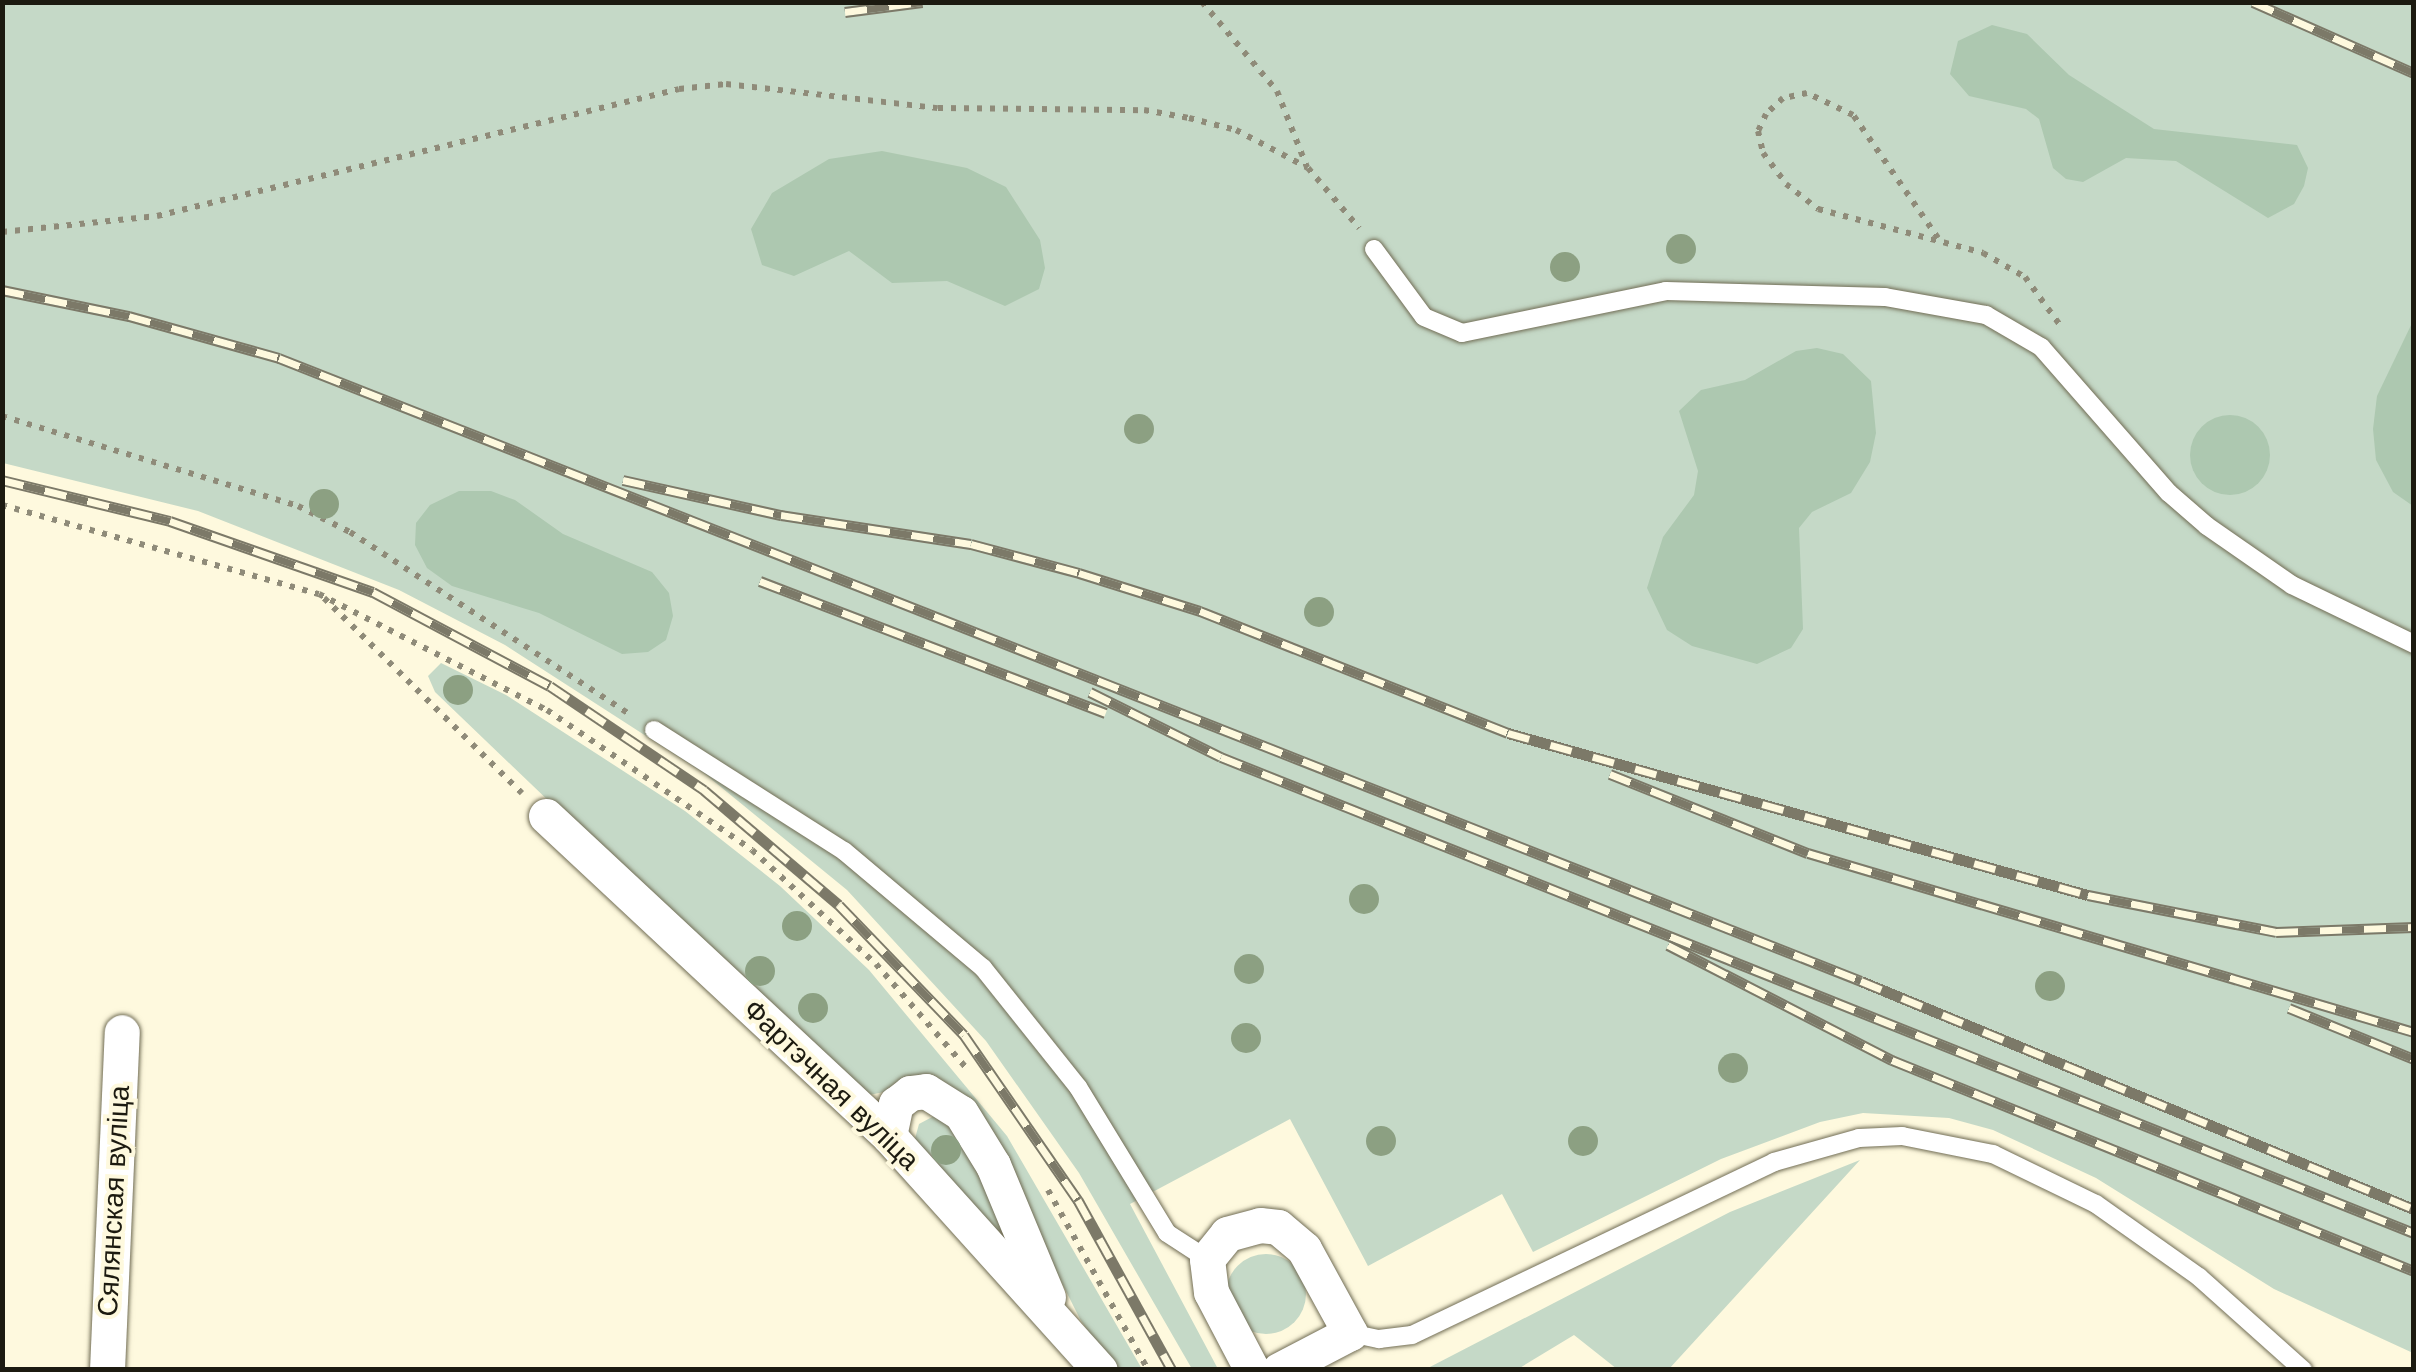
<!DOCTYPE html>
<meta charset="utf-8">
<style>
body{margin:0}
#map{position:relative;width:2416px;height:1372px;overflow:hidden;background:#fef9de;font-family:"Work Sans",sans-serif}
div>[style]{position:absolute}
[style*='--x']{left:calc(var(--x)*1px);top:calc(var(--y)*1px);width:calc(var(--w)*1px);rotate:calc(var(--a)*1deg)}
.green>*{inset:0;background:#c5d9c7}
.round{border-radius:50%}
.forest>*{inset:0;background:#adc8b0}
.path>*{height:6px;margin-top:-3px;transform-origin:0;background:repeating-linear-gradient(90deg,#8f8b79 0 5px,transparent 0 13px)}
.roads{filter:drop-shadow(0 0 2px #716d55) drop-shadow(0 0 2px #716d55)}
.service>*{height:18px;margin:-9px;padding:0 9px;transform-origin:9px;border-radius:9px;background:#fff}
.minor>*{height:35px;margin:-17.5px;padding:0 17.5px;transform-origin:17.5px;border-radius:17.5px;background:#fff}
.rail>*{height:11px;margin-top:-5.5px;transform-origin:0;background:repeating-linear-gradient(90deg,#fef9de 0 22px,#7c7968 0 44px);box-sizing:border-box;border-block:2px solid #7c7968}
.trees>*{width:30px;height:30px;margin:-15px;border-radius:50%;background:#8ca082}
span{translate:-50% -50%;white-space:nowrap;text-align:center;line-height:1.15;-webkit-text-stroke:8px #fef9de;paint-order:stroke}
.street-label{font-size:28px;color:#1c1a10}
.frame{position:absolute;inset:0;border:5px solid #1c1a10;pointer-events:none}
</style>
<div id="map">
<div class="green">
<div style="clip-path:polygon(2px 3px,2413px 3px,2413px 1353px,2274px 1289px,2096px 1178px,1993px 1130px,1949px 1118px,1863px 1113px,1820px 1122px,1721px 1159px,1533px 1252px,1502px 1194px,1368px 1266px,1290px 1119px,1130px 1204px,1218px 1369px,1192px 1369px,1079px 1173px,986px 1041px,847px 890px,705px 774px,505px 645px,399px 590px,198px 511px,3px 463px)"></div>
<div style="clip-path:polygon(441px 663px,506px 695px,685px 811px,780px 886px,869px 970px,1007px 1136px,1142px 1369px,1113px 1369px,1080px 1319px,990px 1140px,894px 1090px,864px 1096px,843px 1083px,435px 692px,428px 676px)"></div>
<div style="clip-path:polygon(934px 1116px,950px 1119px,1006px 1227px,1001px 1231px,995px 1232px,914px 1142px,919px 1124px)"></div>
<div style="clip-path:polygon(1860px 1160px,1669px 1369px,1617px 1369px,1574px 1335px,1518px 1369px,1426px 1369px,1730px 1212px)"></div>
<div class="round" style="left:1226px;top:1254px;width:80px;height:80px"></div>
</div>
<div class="forest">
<div style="clip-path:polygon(1992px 25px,2027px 34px,2069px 75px,2154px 129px,2297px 145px,2308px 168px,2304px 186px,2294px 204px,2268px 218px,2176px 161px,2126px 158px,2083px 182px,2066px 179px,2053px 168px,2039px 119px,2026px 109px,1969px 96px,1950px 74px,1958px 41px)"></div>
<div style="clip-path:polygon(882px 151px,967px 168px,1006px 187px,1040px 240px,1045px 268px,1039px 289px,1005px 306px,947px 281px,892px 283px,849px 251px,794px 276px,762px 265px,751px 229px,772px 193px,829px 159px)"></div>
<div style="clip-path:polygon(2413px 321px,2414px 506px,2413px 506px,2393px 492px,2376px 460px,2373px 429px,2377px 396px)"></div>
<div style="clip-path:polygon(1817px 348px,1843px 354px,1871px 381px,1876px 433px,1870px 462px,1851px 493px,1812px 512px,1799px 528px,1803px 629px,1791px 648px,1757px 664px,1692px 646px,1667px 630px,1647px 588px,1663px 537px,1694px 495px,1698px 471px,1679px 411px,1701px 390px,1745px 380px,1796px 351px)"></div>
<div class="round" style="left:2190px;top:415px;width:80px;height:80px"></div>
<div style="clip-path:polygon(459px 491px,491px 491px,515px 500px,563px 534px,652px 572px,669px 593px,673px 616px,666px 640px,648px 652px,622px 654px,539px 613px,452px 586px,427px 568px,415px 545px,416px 523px,430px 505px)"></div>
</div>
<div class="path">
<div style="--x:1202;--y:2;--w:116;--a:49.9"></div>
<div style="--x:1277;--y:91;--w:82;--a:68.5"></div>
<div style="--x:2;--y:232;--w:156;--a:-5.9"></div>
<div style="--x:157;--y:216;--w:537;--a:-13.67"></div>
<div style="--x:679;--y:89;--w:47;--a:-6.1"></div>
<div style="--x:726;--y:84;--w:213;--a:6.5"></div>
<div style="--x:938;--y:108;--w:206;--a:0.6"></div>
<div style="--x:1144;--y:110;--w:46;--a:10.1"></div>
<div style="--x:1189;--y:118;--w:49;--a:14.3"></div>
<div style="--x:1236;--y:130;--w:81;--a:27.8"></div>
<div style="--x:1308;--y:168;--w:79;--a:49.6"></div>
<div style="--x:1938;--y:238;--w:150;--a:-124.6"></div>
<div style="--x:1853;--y:115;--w:51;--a:-154.4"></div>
<div style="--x:1807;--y:93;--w:25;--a:168"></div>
<div style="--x:1783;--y:98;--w:23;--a:137"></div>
<div style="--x:1766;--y:114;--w:19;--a:115"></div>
<div style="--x:1758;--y:131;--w:23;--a:77"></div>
<div style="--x:1763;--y:153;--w:39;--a:53"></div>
<div style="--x:1786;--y:184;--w:41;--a:38"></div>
<div style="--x:1818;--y:209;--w:171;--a:14.9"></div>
<div style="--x:1983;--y:253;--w:48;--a:29.7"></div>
<div style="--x:2025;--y:277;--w:59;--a:53.9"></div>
<div style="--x:2;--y:416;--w:309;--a:16.9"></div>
<div style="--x:298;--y:506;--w:58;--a:26.6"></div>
<div style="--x:350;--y:532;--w:337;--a:33.1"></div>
<div style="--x:2;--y:505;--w:329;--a:15.7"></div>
<div style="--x:319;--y:594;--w:256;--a:27"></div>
<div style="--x:547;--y:710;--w:248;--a:34.3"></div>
<div style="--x:752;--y:850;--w:168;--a:42.6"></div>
<div style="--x:876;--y:964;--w:142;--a:49"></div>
<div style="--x:324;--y:598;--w:278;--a:44.6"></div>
<div style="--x:1048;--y:1190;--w:206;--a:60.9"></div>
</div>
<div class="roads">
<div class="service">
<div style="--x:1374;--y:249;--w:84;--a:53.7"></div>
<div style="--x:1424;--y:317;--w:41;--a:22.8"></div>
<div style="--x:1462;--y:333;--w:208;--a:-11.6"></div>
<div style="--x:1666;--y:291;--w:219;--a:1.6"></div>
<div style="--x:1885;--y:297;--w:103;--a:10.1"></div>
<div style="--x:1986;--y:315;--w:64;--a:30.2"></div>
<div style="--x:2041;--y:347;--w:194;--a:48.8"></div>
<div style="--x:2169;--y:493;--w:50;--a:41"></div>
<div style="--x:2207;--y:526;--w:103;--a:34.8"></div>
<div style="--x:2292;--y:585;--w:136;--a:25.8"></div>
<div style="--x:654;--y:730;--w:225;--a:32.5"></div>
<div style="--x:844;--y:851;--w:182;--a:40.1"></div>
<div style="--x:983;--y:968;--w:152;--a:51.4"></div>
<div style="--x:1078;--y:1087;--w:171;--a:58.6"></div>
<div style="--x:1167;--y:1233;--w:48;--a:33"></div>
<div style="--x:1350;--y:1333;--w:30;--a:12"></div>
<div style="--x:1379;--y:1339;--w:33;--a:-7"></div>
<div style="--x:1412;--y:1335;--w:401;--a:-25.5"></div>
<div style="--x:1774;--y:1162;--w:88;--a:-15.8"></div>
<div style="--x:1859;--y:1138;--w:43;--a:-2.7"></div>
<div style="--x:1902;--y:1136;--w:93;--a:11.2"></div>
<div style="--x:1993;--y:1154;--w:114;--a:25.9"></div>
<div style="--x:2096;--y:1204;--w:126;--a:35.3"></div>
<div style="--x:2199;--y:1277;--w:140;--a:41.8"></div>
</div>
<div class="minor">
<div style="--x:546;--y:816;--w:469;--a:43"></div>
<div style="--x:889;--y:1136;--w:315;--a:48"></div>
<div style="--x:889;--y:1136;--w:33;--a:-78"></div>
<div style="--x:896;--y:1104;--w:18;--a:-38"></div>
<div style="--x:910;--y:1093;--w:16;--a:-7"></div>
<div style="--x:926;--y:1091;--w:41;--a:32.2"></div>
<div style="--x:961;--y:1113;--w:61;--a:58.4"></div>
<div style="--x:993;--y:1165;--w:143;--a:67.4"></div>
<div style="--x:107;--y:1370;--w:338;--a:-87.5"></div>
<div style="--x:1252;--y:1370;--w:88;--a:-117.7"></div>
<div style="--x:1211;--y:1292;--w:33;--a:-97"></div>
<div style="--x:1207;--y:1259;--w:32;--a:-51"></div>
<div style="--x:1227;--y:1234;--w:34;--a:-15"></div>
<div style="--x:1260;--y:1225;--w:18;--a:6"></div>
<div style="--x:1278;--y:1227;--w:34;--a:40"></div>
<div style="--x:1304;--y:1249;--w:96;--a:61.3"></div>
<div style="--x:1350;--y:1333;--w:80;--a:152.5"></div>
</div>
</div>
<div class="rail">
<div style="--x:2253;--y:2;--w:176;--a:23.8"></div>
<div style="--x:845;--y:12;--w:78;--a:-7.4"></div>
<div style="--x:2;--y:290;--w:130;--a:11.6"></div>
<div style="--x:129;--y:316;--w:156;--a:15.6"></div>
<div style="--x:279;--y:358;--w:1700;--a:21.49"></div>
<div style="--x:1861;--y:981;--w:598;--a:22.41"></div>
<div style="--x:2;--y:480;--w:173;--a:13.7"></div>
<div style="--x:170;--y:521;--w:215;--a:19.3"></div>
<div style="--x:373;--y:592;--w:200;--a:28"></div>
<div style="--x:550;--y:686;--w:186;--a:34"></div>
<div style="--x:704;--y:790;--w:177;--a:40.4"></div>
<div style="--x:839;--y:905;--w:180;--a:46.1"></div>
<div style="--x:964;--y:1035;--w:201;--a:55.4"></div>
<div style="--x:1078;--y:1200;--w:194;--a:61.1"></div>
<div style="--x:623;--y:480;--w:162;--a:12.5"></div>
<div style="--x:781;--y:515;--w:192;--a:8.7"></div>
<div style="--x:971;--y:544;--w:112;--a:15"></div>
<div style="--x:1079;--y:573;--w:127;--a:17.4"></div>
<div style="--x:1200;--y:611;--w:331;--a:21.6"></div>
<div style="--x:1508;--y:733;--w:602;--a:15.61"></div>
<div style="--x:2088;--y:895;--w:192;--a:11.1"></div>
<div style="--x:2276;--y:932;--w:138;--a:-2.1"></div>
<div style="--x:760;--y:581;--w:370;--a:20.9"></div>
<div style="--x:1090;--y:692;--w:146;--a:26.4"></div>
<div style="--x:1221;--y:757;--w:1284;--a:21.75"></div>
<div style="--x:1610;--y:774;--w:213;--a:21.8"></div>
<div style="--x:1808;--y:853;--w:632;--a:16.46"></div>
<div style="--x:1668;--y:945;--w:252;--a:27.2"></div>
<div style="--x:1892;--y:1060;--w:563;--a:22.01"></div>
<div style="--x:2289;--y:1008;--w:135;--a:22.2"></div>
</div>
<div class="trees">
<div style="left:1681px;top:249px"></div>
<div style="left:1565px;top:267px"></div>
<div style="left:1139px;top:429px"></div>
<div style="left:324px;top:504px"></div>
<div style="left:1319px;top:612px"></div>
<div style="left:458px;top:690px"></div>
<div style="left:1364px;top:899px"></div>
<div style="left:797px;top:926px"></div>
<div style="left:1249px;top:969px"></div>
<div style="left:760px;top:971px"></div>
<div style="left:2050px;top:986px"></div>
<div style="left:813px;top:1008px"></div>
<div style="left:1246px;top:1038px"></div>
<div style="left:1733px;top:1068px"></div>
<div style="left:1381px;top:1141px"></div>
<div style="left:1583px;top:1141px"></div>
<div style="left:946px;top:1150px"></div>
</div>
<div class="street-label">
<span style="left:831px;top:1085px;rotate:44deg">Фартэчная вуліца</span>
<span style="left:114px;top:1201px;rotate:-87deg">Сялянская вуліца</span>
</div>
<div class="frame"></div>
</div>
